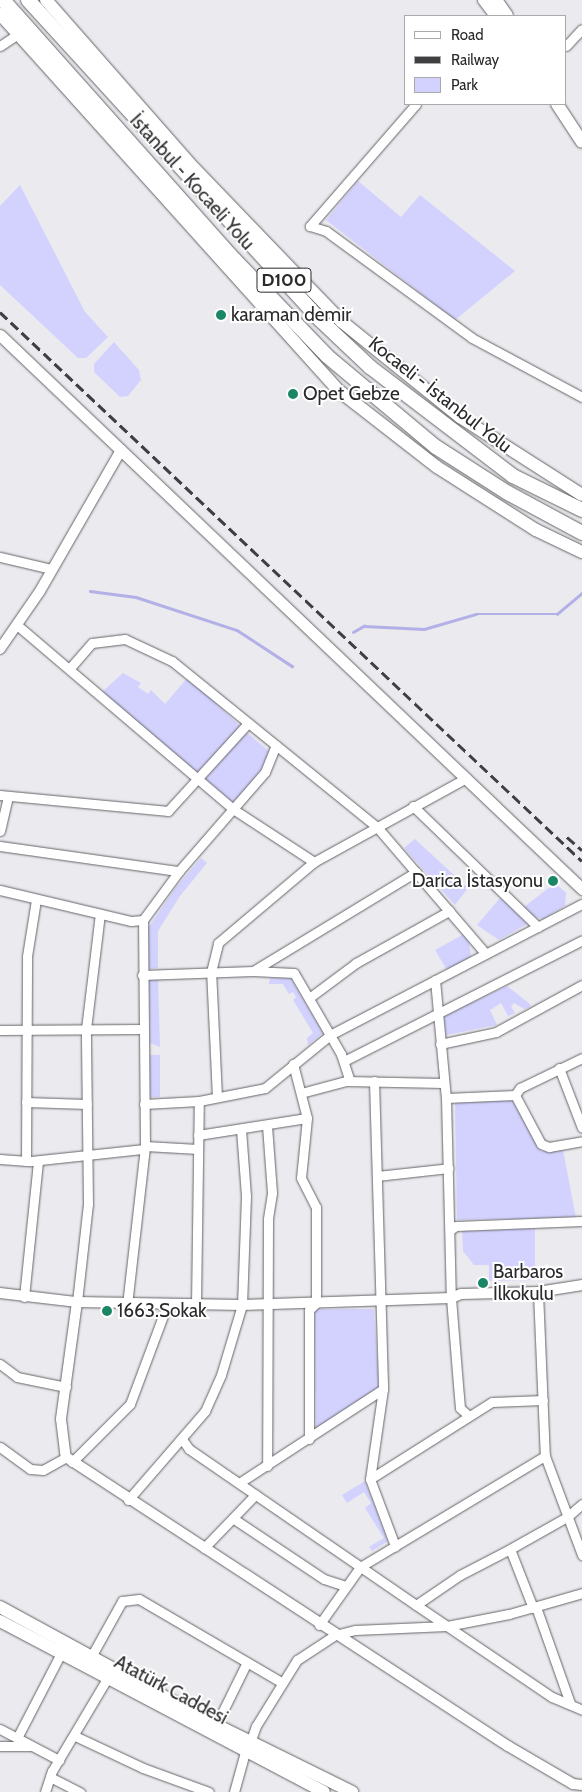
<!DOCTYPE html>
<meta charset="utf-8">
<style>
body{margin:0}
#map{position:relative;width:582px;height:1792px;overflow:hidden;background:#eaeaef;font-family:Cabin,sans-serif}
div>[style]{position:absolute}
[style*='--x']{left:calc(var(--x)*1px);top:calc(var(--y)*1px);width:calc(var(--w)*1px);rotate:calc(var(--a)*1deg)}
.green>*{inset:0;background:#d3d2fe;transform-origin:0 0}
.stream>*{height:2.5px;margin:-1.25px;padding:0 1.25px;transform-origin:1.25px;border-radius:1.25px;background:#b2b0e6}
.roads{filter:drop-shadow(0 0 1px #656568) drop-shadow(0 0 1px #656568)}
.minor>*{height:9px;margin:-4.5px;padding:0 4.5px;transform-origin:4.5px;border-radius:4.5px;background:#fff}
.tertiary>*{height:10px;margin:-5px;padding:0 5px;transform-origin:5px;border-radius:5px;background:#fff}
.secondary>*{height:11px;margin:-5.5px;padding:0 5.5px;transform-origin:5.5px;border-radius:5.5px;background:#fff}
.primary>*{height:12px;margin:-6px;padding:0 6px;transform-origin:6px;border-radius:6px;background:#fff}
.trunk>*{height:14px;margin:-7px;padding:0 7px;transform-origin:7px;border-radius:7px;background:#fff}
.rail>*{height:2.5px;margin-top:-1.25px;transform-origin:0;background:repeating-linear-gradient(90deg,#3f3f41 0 10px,transparent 0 15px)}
.dots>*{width:14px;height:14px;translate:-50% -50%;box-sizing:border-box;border:2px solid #fff;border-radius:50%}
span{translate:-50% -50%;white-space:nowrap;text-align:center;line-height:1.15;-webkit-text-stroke:4px #fff;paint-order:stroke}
.shield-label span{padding:1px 4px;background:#fff;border:1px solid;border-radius:4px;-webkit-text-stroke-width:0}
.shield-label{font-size:18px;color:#2a2a2c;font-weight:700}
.street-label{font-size:19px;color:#2a2a2c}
.poi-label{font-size:19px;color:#2a2a2c}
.left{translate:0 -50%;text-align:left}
.right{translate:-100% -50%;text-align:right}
.legend{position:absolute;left:404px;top:15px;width:162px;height:90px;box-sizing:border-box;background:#fff;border:1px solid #aaaaab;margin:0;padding:6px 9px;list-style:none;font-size:15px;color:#2a2a2c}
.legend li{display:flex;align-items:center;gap:10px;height:25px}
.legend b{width:25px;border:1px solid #aaaaab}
</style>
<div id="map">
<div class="green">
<div style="clip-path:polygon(358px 181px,401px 217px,420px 195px,515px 271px,455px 320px,326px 220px)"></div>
<div style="clip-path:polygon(20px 185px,85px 312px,108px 337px,86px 358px,78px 358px,0 285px,0 206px)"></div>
<div style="clip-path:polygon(114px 342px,139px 370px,141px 380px,128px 396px,120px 397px,94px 372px,94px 364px)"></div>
<div style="clip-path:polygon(123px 673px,141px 683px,138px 687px,148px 694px,151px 690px,165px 704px,188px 677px,241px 727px,199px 775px,102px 692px)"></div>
<div style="clip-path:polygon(246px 732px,270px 752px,263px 767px,233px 804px,205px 779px)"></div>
<div style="clip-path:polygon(415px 839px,468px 888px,455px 905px,404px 848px)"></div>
<div style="clip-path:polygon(201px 858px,207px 863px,180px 896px,158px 931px,158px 968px,148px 969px,148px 928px,176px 887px)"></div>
<div style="clip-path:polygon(555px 883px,566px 893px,565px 906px,543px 919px,536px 918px,524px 907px)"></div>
<div style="clip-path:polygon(500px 898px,529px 923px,499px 940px,477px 925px)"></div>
<div style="clip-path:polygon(464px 934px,469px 940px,471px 957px,447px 970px,435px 950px)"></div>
<div style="clip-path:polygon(290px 977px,323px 1033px,308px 1045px,307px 1038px,313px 1033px,293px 1000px,296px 997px,293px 992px,289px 994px,283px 984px,269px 984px,270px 978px)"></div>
<div style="clip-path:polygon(149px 980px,158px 980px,160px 1047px,150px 1043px)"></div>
<div style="clip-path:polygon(507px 986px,530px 1004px,530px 1007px,524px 1009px,514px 1003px,511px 1006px,515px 1013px,508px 1016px,501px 1003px,490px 1010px,497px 1025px,446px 1035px,444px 1016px)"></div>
<div style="left:149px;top:1055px;width:11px;height:42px"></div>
<div style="clip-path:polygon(512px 1100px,541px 1151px,563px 1150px,576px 1218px,457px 1220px,455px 1102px)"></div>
<div style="clip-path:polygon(535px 1228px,535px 1280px,489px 1281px,489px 1265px,474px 1265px,463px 1251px,462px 1231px)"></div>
<div style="clip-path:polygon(315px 1309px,374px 1309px,379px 1388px,316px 1429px)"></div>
<div style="clip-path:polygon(365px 1481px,388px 1541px,372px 1551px,369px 1547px,384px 1538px,365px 1508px,371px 1503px,364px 1492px,347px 1503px,342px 1495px)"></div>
</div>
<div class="stream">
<div style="--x:90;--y:591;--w:46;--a:7.4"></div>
<div style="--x:136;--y:597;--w:106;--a:18.1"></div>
<div style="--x:237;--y:630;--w:66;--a:33.2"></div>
<div style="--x:353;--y:632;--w:13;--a:-29"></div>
<div style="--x:364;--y:626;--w:60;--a:2.9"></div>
<div style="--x:424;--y:629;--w:54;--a:-16.1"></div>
<div style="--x:476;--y:614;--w:81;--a:0"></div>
<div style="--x:557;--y:614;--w:33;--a:-40"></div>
</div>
<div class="roads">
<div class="minor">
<div style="--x:0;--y:46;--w:22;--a:-34"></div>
<div style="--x:566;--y:46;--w:23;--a:-47"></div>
<div style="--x:416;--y:104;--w:162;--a:131"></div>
<div style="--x:310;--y:226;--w:17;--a:17"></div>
<div style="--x:326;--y:231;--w:181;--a:36.2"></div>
<div style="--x:472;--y:338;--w:125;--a:28.2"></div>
<div style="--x:0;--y:557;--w:52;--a:13.2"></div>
<div style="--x:17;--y:625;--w:284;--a:40.4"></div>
<div style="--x:233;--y:809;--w:97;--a:33.2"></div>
<div style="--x:70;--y:668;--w:33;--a:-49"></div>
<div style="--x:92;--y:643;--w:33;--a:-7"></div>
<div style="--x:125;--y:639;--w:52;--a:25.1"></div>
<div style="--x:172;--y:661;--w:264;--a:39"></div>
<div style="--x:377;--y:827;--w:167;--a:49.4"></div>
<div style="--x:0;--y:795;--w:169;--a:5.4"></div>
<div style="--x:168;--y:811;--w:119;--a:-47.7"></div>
<div style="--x:413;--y:806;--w:174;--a:44.1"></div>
<div style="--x:0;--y:831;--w:35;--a:-77"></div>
<div style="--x:0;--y:846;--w:181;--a:8"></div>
<div style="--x:0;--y:890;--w:135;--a:13.3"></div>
<div style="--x:131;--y:921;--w:12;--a:-5"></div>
<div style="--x:253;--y:971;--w:191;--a:-31.3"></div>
<div style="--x:142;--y:975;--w:111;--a:-2.1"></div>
<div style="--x:253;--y:971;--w:41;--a:2.8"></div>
<div style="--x:294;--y:973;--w:94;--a:59.9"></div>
<div style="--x:341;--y:1054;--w:28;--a:72"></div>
<div style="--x:435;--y:980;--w:119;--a:84.7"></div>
<div style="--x:446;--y:1098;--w:200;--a:88.6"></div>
<div style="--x:451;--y:1298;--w:87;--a:85.4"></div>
<div style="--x:458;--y:1385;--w:23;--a:85"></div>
<div style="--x:460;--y:1408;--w:12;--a:42"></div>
<div style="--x:309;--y:998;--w:59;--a:-36.7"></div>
<div style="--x:356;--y:963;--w:107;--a:-29.2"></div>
<div style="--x:0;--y:1030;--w:143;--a:-0.4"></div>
<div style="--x:440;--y:1044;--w:57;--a:-12.1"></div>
<div style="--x:496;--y:1032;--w:98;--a:-28.7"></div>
<div style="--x:344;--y:1061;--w:267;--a:-26.9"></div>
<div style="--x:559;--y:1068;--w:64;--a:69"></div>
<div style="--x:374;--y:1081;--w:308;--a:88.3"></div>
<div style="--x:383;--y:1389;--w:91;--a:98.2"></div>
<div style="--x:370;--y:1479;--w:72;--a:69.5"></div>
<div style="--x:301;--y:1093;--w:47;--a:-14.9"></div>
<div style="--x:346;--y:1081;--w:97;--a:1.2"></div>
<div style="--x:515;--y:1095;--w:55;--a:62"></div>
<div style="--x:541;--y:1144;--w:9;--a:21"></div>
<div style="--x:549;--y:1147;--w:34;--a:-10"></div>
<div style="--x:217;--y:1097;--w:125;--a:-92.7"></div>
<div style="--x:211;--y:972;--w:30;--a:-76"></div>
<div style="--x:218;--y:943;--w:126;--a:-40.2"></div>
<div style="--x:314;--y:862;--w:174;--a:-28.9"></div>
<div style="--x:446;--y:1098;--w:69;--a:-2.5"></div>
<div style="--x:515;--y:1095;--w:9;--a:-54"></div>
<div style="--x:520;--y:1088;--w:69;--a:-25.8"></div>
<div style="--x:26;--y:1102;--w:61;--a:1.9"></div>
<div style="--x:144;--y:1104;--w:55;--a:-3.1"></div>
<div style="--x:199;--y:1101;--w:67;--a:-11.1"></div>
<div style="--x:265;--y:1088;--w:84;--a:-39.2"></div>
<div style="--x:330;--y:1035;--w:284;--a:-27.5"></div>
<div style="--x:307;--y:1118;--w:60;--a:95.7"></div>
<div style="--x:301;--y:1178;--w:33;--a:63"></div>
<div style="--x:316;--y:1207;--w:96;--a:90"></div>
<div style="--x:316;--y:1303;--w:10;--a:135"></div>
<div style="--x:309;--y:1310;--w:129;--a:90"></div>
<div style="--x:267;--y:1126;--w:67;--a:85.7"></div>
<div style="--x:272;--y:1193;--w:26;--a:99"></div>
<div style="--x:268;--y:1219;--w:247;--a:90.2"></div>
<div style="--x:198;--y:1135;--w:110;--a:-8.9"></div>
<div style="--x:307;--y:1118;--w:56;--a:-104.5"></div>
<div style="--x:145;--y:1146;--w:53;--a:3.2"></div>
<div style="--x:0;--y:1159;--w:31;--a:4"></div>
<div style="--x:31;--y:1161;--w:114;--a:-6.1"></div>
<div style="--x:26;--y:1161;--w:205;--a:-89.7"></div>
<div style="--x:27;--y:956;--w:57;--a:-80.9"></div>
<div style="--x:377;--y:1176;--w:72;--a:-6.3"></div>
<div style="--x:450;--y:1230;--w:7;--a:-34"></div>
<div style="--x:456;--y:1226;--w:126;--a:-2.3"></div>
<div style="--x:538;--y:1292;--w:164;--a:87.6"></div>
<div style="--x:545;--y:1456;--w:106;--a:69.5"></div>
<div style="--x:24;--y:1297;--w:137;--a:-84.1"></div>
<div style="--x:77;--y:1302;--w:99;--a:-83.6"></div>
<div style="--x:88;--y:1204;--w:175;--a:-90.7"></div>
<div style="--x:86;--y:1029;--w:116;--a:-83.1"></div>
<div style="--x:127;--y:1305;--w:160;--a:-83.5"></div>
<div style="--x:145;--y:1146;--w:226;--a:-90.5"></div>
<div style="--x:143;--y:920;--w:61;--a:-53.7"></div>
<div style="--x:179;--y:871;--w:131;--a:-49"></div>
<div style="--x:265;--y:772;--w:29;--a:-68"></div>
<div style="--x:196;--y:1305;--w:204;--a:-89.2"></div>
<div style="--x:0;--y:1364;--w:21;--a:37"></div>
<div style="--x:17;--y:1377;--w:50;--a:11.5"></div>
<div style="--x:182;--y:1439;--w:12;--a:55"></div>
<div style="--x:189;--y:1449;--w:275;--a:34.5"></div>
<div style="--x:416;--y:1605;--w:164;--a:34.1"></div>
<div style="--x:552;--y:1697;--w:33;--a:23"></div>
<div style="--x:0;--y:1447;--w:37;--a:36"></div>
<div style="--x:30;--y:1469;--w:13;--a:4"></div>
<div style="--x:43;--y:1470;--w:26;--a:-29"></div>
<div style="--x:72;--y:1462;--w:82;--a:-45"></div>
<div style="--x:130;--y:1404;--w:106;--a:-69.5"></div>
<div style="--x:370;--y:1479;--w:144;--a:-32.3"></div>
<div style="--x:492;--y:1402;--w:51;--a:-2.2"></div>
<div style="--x:239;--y:1483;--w:172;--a:-33.1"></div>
<div style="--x:128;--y:1500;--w:118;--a:-49.1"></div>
<div style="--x:205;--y:1411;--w:39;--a:-66"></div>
<div style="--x:221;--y:1375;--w:73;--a:-73.3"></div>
<div style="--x:242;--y:1305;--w:109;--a:-87.9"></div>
<div style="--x:246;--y:1196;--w:67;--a:-94.3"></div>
<div style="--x:234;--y:1519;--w:108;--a:33.7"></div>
<div style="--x:324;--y:1579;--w:23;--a:18"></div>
<div style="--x:204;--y:1548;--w:74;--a:-46.1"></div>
<div style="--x:416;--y:1605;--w:53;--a:-34.3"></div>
<div style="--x:460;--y:1575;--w:56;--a:-27.5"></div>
<div style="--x:536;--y:1607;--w:102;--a:70.5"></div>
<div style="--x:533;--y:1608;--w:63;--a:-111.3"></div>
<div style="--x:510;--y:1549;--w:65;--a:-29.3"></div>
<div style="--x:567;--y:1517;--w:20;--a:-41"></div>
<div style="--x:319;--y:1625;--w:71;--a:-54.7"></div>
<div style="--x:360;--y:1567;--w:216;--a:-31"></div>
<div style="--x:92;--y:1655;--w:62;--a:-60.9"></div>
<div style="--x:122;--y:1601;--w:17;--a:-7"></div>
<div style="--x:139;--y:1599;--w:164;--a:30.3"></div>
<div style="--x:216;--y:1725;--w:70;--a:-63.8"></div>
<div style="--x:0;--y:1729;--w:67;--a:27.7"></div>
<div style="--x:75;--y:1736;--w:75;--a:25.2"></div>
<div style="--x:143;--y:1768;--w:70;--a:20"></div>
<div style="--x:17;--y:1738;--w:96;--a:-62.6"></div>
<div style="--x:250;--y:1743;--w:18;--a:-71"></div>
<div style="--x:256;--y:1726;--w:78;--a:-58.2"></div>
<div style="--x:297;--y:1660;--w:45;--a:-33.3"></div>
<div style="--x:335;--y:1635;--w:21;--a:-14"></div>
<div style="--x:355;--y:1630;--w:92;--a:-2.5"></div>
<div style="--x:447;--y:1626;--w:63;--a:-11"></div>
<div style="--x:509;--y:1614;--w:76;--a:-16"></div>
<div style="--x:0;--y:1746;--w:30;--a:0"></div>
<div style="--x:50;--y:1777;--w:34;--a:27"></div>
<div style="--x:45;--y:1792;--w:22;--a:-72"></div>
<div style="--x:52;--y:1771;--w:109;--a:-59.2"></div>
<div style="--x:234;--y:1792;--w:41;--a:-74.6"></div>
</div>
<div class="tertiary">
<div style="--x:0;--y:649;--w:70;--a:-55.4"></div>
<div style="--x:40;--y:591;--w:163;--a:-60.1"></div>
<div style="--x:0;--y:1293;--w:78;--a:6.7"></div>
<div style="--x:77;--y:1302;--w:165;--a:1"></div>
<div style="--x:242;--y:1305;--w:209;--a:-1.9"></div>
<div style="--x:451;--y:1298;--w:11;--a:-22"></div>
<div style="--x:461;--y:1294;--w:77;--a:-1.5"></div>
<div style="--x:538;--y:1292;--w:45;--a:-9"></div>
<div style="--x:77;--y:1302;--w:118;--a:97.8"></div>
<div style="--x:61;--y:1419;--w:38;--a:83"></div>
<div style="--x:66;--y:1457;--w:528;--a:33.18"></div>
<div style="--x:508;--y:1746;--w:75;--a:30.3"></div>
<div style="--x:573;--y:1784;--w:9;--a:6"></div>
</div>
<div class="secondary">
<div style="--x:0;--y:335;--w:804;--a:43.59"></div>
</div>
<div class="primary">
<div style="--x:46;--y:0;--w:218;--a:48.7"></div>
<div style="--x:190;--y:164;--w:218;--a:46.1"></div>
<div style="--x:341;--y:321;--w:153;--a:38.9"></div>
<div style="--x:460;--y:417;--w:145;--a:32.6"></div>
<div style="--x:484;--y:0;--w:20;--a:53"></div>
<div style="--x:496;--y:0;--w:19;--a:55"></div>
<div style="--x:0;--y:14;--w:506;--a:48.05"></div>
<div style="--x:338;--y:390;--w:125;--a:37.9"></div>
<div style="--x:437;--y:467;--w:117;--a:32.5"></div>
<div style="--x:536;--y:530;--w:51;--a:25.6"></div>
<div style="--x:557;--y:104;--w:45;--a:56.7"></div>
<div style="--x:0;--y:1607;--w:246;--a:28.6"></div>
<div style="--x:216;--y:1725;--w:152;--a:26.2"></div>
<div style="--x:0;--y:1621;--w:366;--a:27.8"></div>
</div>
<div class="trunk">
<div style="--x:3;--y:0;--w:347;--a:48.3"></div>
<div style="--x:234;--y:259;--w:134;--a:46.2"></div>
<div style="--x:327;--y:356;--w:142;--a:39.9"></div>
<div style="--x:436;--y:447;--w:85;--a:32.6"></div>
<div style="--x:508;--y:493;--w:84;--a:28.4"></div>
<div style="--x:28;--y:0;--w:429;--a:47.6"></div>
<div style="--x:317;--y:317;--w:73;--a:43.3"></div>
<div style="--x:370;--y:367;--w:180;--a:37.3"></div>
<div style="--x:513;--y:476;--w:77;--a:26.2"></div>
</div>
</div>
<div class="rail">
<div style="--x:0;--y:312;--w:800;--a:43.33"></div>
<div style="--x:567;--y:837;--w:20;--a:41"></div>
</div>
<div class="dots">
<div style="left:221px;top:315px;background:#1b8663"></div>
<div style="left:293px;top:394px;background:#1b8663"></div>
<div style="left:553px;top:881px;background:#1b8663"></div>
<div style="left:483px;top:1283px;background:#1b8663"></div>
<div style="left:107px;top:1311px;background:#1b8663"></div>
</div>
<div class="shield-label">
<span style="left:284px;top:280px">D100</span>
</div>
<div class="street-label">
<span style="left:192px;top:182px;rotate:48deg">İstanbul - Kocaeli Yolu</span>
<span style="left:440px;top:395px;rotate:38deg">Kocaeli - İstanbul Yolu</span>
<span style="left:171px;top:1690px;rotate:28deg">Atatürk Caddesi</span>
</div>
<div class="poi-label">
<span class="left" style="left:231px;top:315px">karaman demir</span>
<span class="left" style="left:303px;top:394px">Opet Gebze</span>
<span class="right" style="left:543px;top:881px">Darica İstasyonu</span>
<span class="left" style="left:493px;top:1283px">Barbaros<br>İlkokulu</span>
<span class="left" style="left:117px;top:1311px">1663.Sokak</span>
</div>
<ul class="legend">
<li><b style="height:6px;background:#fff"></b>Road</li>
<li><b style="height:6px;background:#3f3f41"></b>Railway</li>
<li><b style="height:14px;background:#d3d2fe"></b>Park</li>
</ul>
</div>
